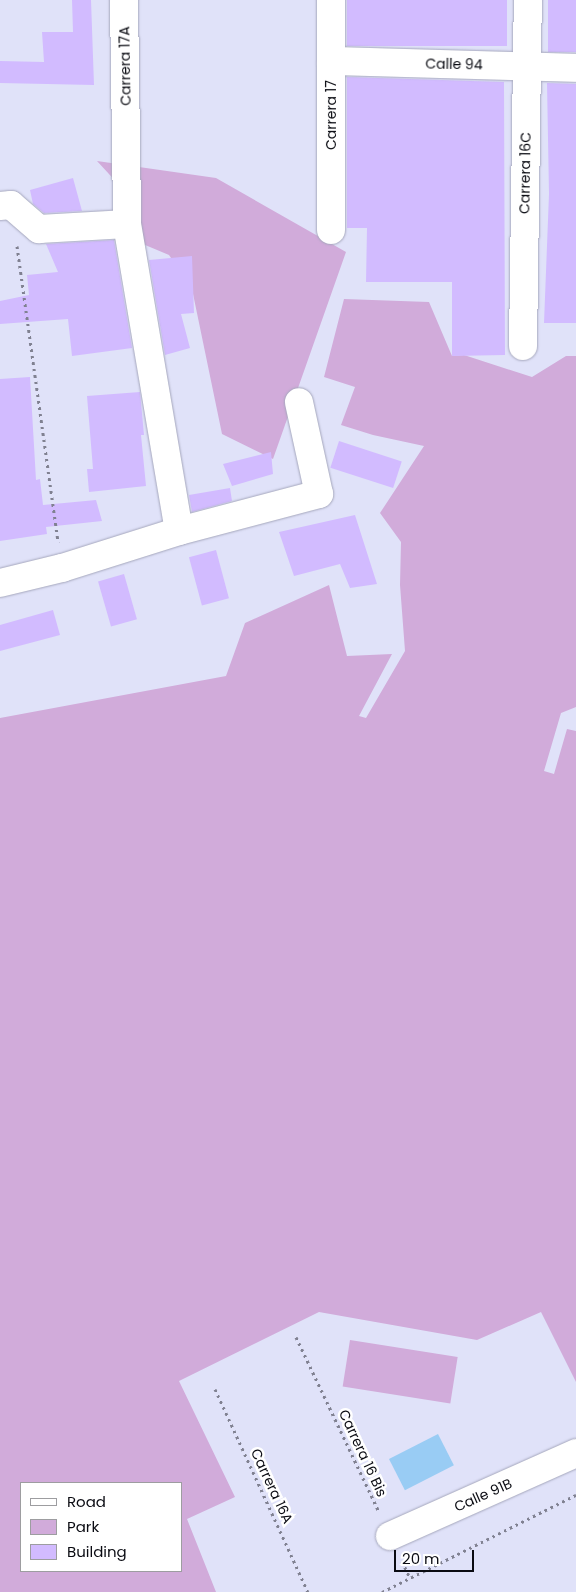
<!DOCTYPE html>
<style>
body{margin:0}
#map{position:relative;width:576px;height:1592px;overflow:hidden;background:#e0e2f9;font-family:Poppins,sans-serif}
div>[style]{position:absolute}
[style*='--x']{left:calc(var(--x)*1px);top:calc(var(--y)*1px);width:calc(var(--w)*1px);rotate:calc(var(--a)*1deg)}
.green>*{inset:0;background:#d1abda;transform-origin:0 0}
.water>*{inset:0;background:#99ccf4;transform-origin:0 0}
.building>*{inset:0;background:#d2bbff;transform-origin:0 0}
.path>*{height:3px;margin-top:-1.5px;transform-origin:0;background:repeating-linear-gradient(90deg,#808191 0 2.5px,transparent 0 6.5px)}
.roads{filter:drop-shadow(0 0 1px #a5a7bc) drop-shadow(0 0 1px #a5a7bc)}
.minor>*{height:28px;margin:-14px;padding:0 14px;transform-origin:14px;border-radius:14px;background:#fff}
span{translate:-50% -50%;white-space:nowrap;text-align:center;line-height:1.15;-webkit-text-stroke:5px #fff;paint-order:stroke}
.street-label{font-size:14px;color:#0a0b12}
.legend{position:absolute;left:20px;top:1482px;width:162px;height:90px;box-sizing:border-box;background:#fff;border:1px solid #9d9da0;margin:0;padding:6px 9px;list-style:none;font-size:15px;color:#0a0b12}
.legend li{display:flex;align-items:center;gap:10px;height:25px}
.legend b{width:25px;border:1px solid #9d9da0}
.scale{position:absolute;left:394px;top:1550px;width:80px;height:22px;box-sizing:border-box;border:2px solid #0a0b12;border-top:0;padding-left:6px;font-size:15px;line-height:18px;white-space:nowrap;color:#0a0b12;-webkit-text-stroke:4px #fff;paint-order:stroke}
</style>
<div id="map">
<div class="green">
<div style="clip-path:polygon(97px 161px,216px 178px,346px 252px,273px 459px,222px 434px,192px 289px,169px 255px,138px 242px,132px 199px)"></div>
<div style="clip-path:polygon(evenodd,344px 299px,429px 302px,452px 356px,464px 355px,532px 377px,566px 356px,576px 356px,576px 707px,561px 713px,544px 771px,554px 774px,567px 729px,576px 731px,576px 1382px,541px 1312px,477px 1340px,319px 1312px,179px 1381px,235px 1497px,187px 1519px,216px 1592px,0 1592px,0 718px,226px 676px,245px 623px,329px 585px,347px 656px,392px 654px,359px 716px,366px 718px,405px 651px,400px 585px,401px 542px,380px 513px,424px 446px,373px 435px,341px 425px,355px 387px,324px 377px,344px 299px,21px 1483px,181px 1483px,181px 1571px,21px 1571px,21px 1483px)"></div>
<div style="left:350px;top:1340px;width:109px;height:47px;rotate:9deg"></div>
</div>
<div class="water">
<div style="left:438px;top:1434px;width:35px;height:55px;rotate:63deg"></div>
</div>
<div class="building">
<div style="clip-path:polygon(72px 0,91px 0,94px 85px,0 83px,0 61px,44px 62px,42px 32px,73px 32px)"></div>
<div style="left:347px;top:0;width:160px;height:46px"></div>
<div style="left:548px;top:0;width:28px;height:52px"></div>
<div style="clip-path:polygon(347px 77px,504px 82px,505px 355px,452px 356px,452px 282px,366px 282px,367px 228px,347px 228px)"></div>
<div style="clip-path:polygon(547px 83px,576px 84px,576px 323px,544px 323px,549px 194px)"></div>
<div style="clip-path:polygon(73px 178px,82px 211px,44px 213px,33px 204px,30px 190px)"></div>
<div style="clip-path:polygon(114px 240px,132px 348px,72px 356px,68px 319px,0 324px,0 301px,29px 295px,27px 275px,58px 272px,46px 244px)"></div>
<div style="clip-path:polygon(192px 256px,194px 313px,181px 314px,190px 348px,165px 355px,149px 260px)"></div>
<div style="clip-path:polygon(30px 377px,36px 480px,40px 479px,43px 505px,96px 500px,102px 521px,46px 527px,47px 534px,0 541px,0 379px)"></div>
<div style="clip-path:polygon(140px 392px,144px 435px,141px 435px,146px 486px,89px 492px,87px 469px,93px 469px,87px 396px)"></div>
<div style="left:339px;top:441px;width:66px;height:28px;rotate:18deg"></div>
<div style="clip-path:polygon(271px 452px,273px 474px,232px 486px,223px 464px)"></div>
<div style="clip-path:polygon(230px 488px,232px 501px,192px 512px,189px 495px)"></div>
<div style="clip-path:polygon(355px 515px,377px 584px,350px 588px,340px 564px,294px 576px,279px 532px)"></div>
<div style="left:216px;top:550px;width:50px;height:28px;rotate:75deg"></div>
<div style="left:124px;top:574px;width:47px;height:27px;rotate:74deg"></div>
<div style="clip-path:polygon(53px 610px,60px 635px,0 651px,0 625px)"></div>
</div>
<div class="path">
<div style="--x:17;--y:246;--w:299;--a:82.1"></div>
<div style="--x:296;--y:1337;--w:194;--a:64.6"></div>
<div style="--x:215;--y:1389;--w:223;--a:65.4"></div>
<div style="--x:402;--y:1561;--w:19;--a:65"></div>
<div style="--x:382;--y:1592;--w:217;--a:-26.6"></div>
</div>
<div class="roads">
<div class="minor">
<div style="--x:124;--y:0;--w:224;--a:89.2"></div>
<div style="--x:127;--y:224;--w:311;--a:80.4"></div>
<div style="--x:331;--y:0;--w:230;--a:90"></div>
<div style="--x:331;--y:61;--w:245;--a:1.6"></div>
<div style="--x:0;--y:206;--w:11;--a:-5"></div>
<div style="--x:11;--y:205;--w:37;--a:41"></div>
<div style="--x:39;--y:229;--w:88;--a:-3.3"></div>
<div style="--x:523;--y:346;--w:346;--a:-89.2"></div>
<div style="--x:0;--y:583;--w:64;--a:-13.6"></div>
<div style="--x:62;--y:568;--w:123;--a:-17.5"></div>
<div style="--x:179;--y:531;--w:145;--a:-14.8"></div>
<div style="--x:319;--y:494;--w:94;--a:-102.3"></div>
<div style="--x:390;--y:1536;--w:204;--a:-24"></div>
</div>
</div>
<div class="street-label">
<span style="left:454px;top:64px;rotate:1deg">Calle 94</span>
<span style="left:125px;top:66px;rotate:-91deg">Carrera 17A</span>
<span style="left:331px;top:115px;rotate:-90deg">Carrera 17</span>
<span style="left:525px;top:173px;rotate:-89deg">Carrera 16C</span>
<span style="left:363px;top:1453px;rotate:65deg">Carrera 16 Bis</span>
<span style="left:272px;top:1486px;rotate:65deg">Carrera 16A</span>
<span style="left:483px;top:1495px;rotate:-24deg">Calle 91B</span>
</div>
<ul class="legend">
<li><b style="height:6px;background:#fff"></b>Road</li>
<li><b style="height:14px;background:#d1abda"></b>Park</li>
<li><b style="height:14px;background:#d2bbff"></b>Building</li>
</ul>
<div class="scale">20 m</div>
</div>
